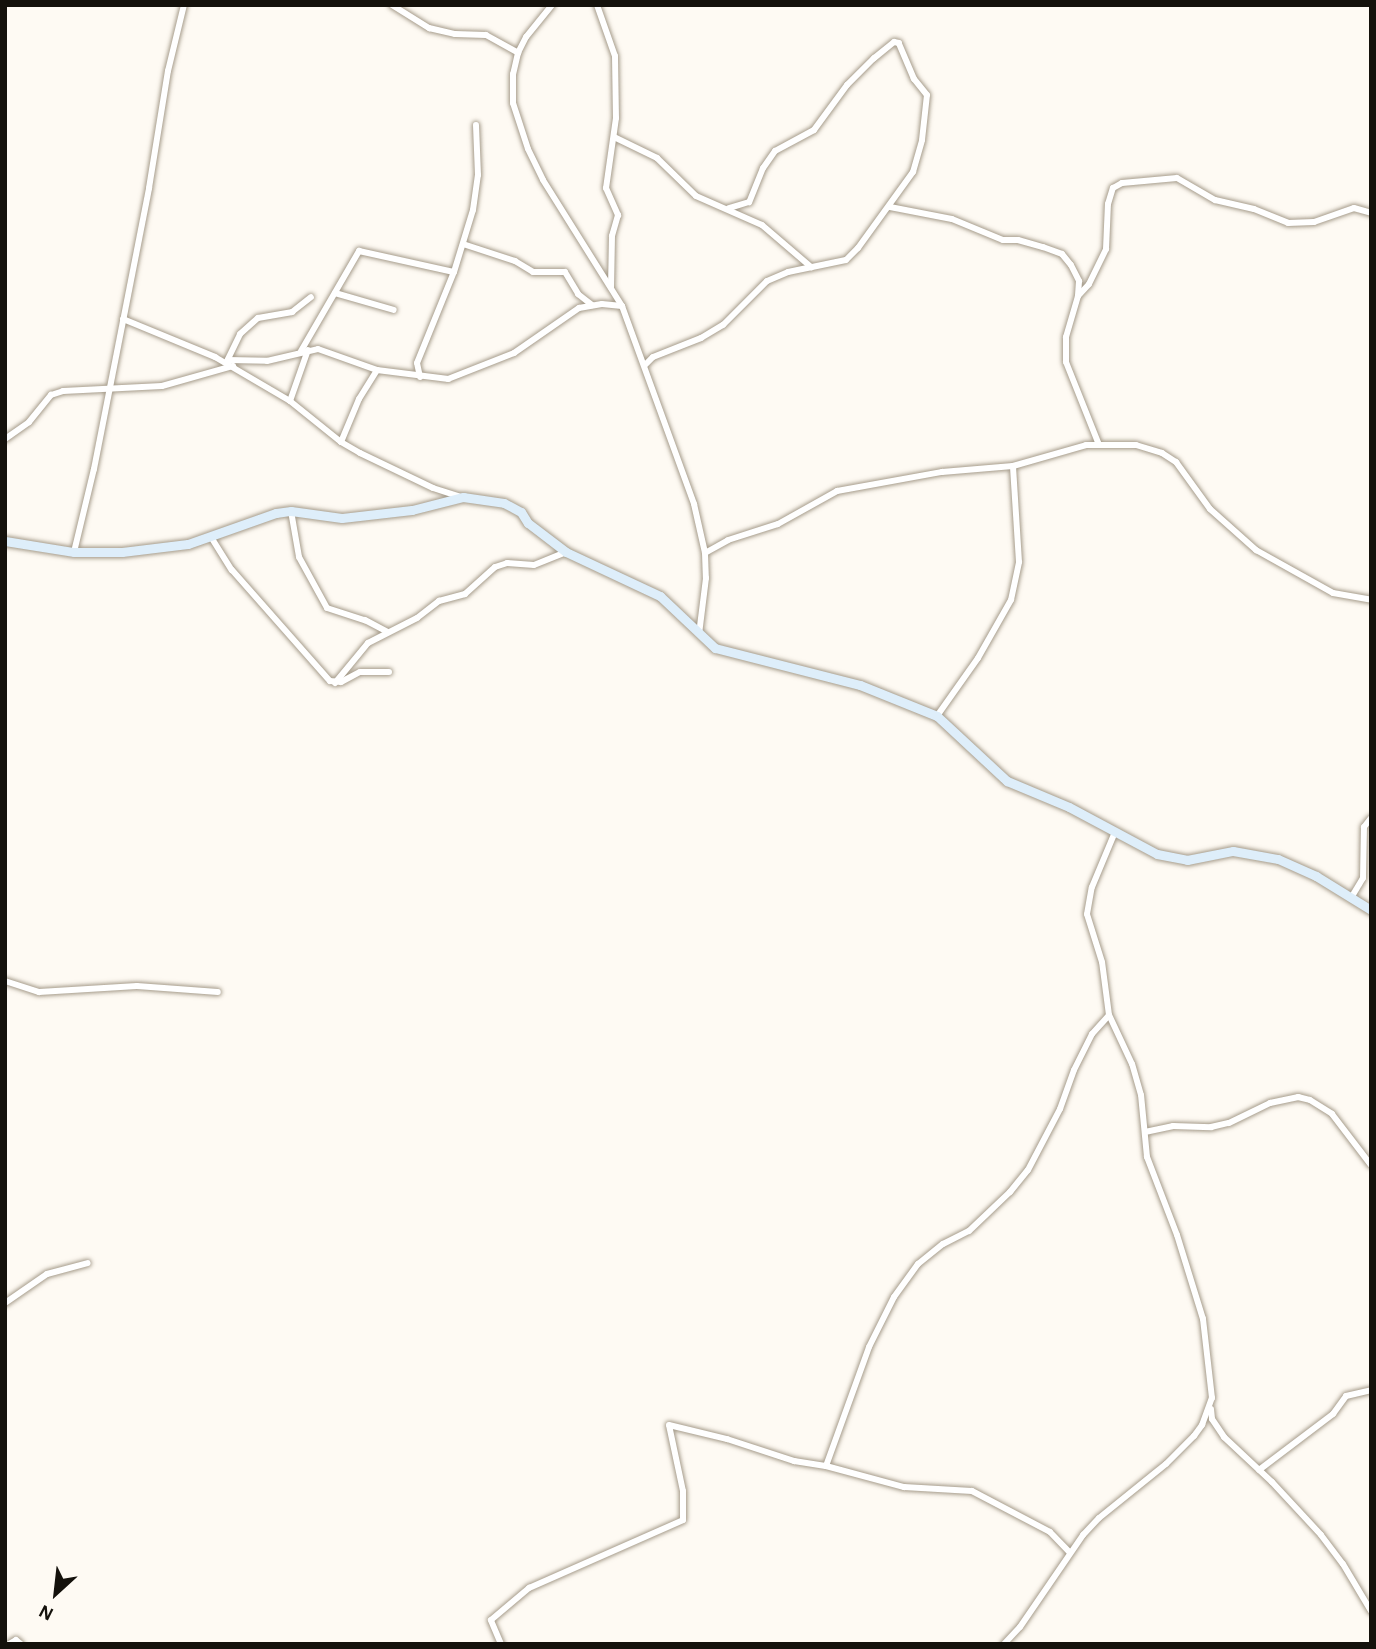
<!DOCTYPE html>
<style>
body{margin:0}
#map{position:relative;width:1376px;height:1649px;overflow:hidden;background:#fefaf3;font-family:"Alegreya Sans",sans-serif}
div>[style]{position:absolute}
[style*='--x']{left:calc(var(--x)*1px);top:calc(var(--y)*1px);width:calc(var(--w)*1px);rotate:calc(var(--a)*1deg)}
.roads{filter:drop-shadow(0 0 2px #a69c8b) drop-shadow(0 0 2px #a69c8b)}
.street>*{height:6px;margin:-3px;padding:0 3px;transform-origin:3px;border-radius:3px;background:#fff}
.secondary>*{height:9px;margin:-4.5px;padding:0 4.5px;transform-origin:4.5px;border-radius:4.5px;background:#deeefa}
span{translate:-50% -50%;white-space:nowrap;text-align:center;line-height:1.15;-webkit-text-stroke:5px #fefaf3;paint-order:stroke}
.frame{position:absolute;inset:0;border:7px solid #14110b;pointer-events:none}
.north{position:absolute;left:21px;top:1558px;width:70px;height:70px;-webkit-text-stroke:5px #fefaf3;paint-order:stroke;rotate:207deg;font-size:19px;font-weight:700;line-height:28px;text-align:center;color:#14110b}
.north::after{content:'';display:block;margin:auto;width:24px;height:32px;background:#14110b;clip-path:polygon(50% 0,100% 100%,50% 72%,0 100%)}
</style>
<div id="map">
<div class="roads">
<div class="street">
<div style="--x:392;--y:5;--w:44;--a:31.9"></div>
<div style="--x:429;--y:28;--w:27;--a:13"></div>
<div style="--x:455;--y:34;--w:31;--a:2"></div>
<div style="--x:486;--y:35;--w:37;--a:29"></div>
<div style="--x:552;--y:5;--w:41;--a:129.1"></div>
<div style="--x:526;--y:37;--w:18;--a:117"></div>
<div style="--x:518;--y:53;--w:22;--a:103"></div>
<div style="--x:513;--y:74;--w:29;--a:90"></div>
<div style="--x:513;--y:103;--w:48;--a:71.9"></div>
<div style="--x:528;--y:149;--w:34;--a:64"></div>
<div style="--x:543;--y:180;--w:149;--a:57.9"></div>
<div style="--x:622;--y:306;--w:211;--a:70"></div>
<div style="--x:694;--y:504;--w:50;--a:77.3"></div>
<div style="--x:705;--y:553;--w:25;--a:88"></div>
<div style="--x:706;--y:578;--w:56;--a:97.1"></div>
<div style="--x:597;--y:5;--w:54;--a:70.6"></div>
<div style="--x:615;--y:56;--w:62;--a:89.1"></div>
<div style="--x:616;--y:118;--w:71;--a:98.1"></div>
<div style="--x:606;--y:188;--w:30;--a:66"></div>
<div style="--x:618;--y:215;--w:22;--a:106"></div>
<div style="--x:612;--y:236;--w:51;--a:91.1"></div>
<div style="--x:614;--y:137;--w:48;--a:26"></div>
<div style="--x:657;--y:158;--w:54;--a:44.3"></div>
<div style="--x:696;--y:196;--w:72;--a:23.7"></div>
<div style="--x:762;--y:225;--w:65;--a:40.6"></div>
<div style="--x:890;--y:207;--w:63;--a:11"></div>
<div style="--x:952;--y:219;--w:55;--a:22.4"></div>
<div style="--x:1003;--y:240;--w:15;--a:0"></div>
<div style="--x:1018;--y:240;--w:26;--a:16"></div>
<div style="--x:1043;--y:247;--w:20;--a:20"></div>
<div style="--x:1062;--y:254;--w:14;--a:51"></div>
<div style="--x:1071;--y:265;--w:18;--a:63"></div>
<div style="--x:1079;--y:281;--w:15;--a:94"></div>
<div style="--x:1078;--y:296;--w:43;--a:106.3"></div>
<div style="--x:1066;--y:337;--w:25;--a:90"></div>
<div style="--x:1066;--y:362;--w:89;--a:68.3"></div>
<div style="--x:463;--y:244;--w:55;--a:18.1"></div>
<div style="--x:515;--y:261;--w:21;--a:31"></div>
<div style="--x:533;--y:272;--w:32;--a:0"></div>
<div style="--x:565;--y:272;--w:26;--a:59"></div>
<div style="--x:578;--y:294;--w:18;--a:38"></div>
<div style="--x:335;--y:293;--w:61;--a:16.1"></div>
<div style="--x:1078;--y:296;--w:16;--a:-47"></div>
<div style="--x:1089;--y:284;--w:39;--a:-64"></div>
<div style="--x:1106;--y:249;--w:45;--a:-87.5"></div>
<div style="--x:1108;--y:204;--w:17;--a:-73"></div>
<div style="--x:1113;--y:188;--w:10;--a:-29"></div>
<div style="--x:1122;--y:183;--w:55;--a:-5.2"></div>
<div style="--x:1177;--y:178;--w:44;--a:30.1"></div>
<div style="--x:1215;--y:200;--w:40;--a:13"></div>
<div style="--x:1254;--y:209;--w:37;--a:22"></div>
<div style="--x:1288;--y:223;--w:26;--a:-2"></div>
<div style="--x:1314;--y:222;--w:42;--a:-19.3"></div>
<div style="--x:1354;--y:208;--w:18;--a:16"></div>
<div style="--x:123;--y:319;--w:100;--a:22.4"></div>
<div style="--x:215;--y:357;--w:87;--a:30.4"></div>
<div style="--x:290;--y:401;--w:65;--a:38.8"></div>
<div style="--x:341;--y:442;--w:22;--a:30"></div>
<div style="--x:360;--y:453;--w:81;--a:25.6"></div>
<div style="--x:433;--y:488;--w:29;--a:18"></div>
<div style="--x:301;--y:351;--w:116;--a:-59.9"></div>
<div style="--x:359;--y:251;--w:97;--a:12.5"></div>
<div style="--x:228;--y:360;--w:39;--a:1"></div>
<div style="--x:267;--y:361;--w:52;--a:-13.2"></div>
<div style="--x:318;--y:349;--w:63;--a:19.6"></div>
<div style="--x:377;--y:370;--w:72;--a:7.2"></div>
<div style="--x:448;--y:379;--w:71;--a:-21.5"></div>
<div style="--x:514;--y:353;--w:79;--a:-34.7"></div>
<div style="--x:579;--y:308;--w:23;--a:-10"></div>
<div style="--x:602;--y:304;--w:20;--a:6"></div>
<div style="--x:227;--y:361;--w:30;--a:-64"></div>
<div style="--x:240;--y:334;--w:24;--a:-42"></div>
<div style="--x:258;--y:318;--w:35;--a:-10"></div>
<div style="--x:292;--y:312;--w:24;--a:-38"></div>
<div style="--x:645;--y:365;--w:11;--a:-45"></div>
<div style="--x:653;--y:357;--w:52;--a:-21.6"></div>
<div style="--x:701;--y:338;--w:26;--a:-31"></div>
<div style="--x:723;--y:325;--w:62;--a:-45"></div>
<div style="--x:767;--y:281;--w:23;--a:-23"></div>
<div style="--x:788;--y:272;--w:59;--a:-11.7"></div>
<div style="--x:846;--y:260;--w:17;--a:-45"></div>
<div style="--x:858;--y:248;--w:94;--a:-54.1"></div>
<div style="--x:913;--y:172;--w:33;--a:-74"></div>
<div style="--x:922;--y:140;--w:45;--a:-83.7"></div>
<div style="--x:927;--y:95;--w:21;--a:-129"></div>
<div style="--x:914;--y:79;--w:39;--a:-113"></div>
<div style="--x:899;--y:43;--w:5;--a:-169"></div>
<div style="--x:894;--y:42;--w:26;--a:141"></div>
<div style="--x:874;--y:58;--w:38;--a:135"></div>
<div style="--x:847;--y:85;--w:56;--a:126.3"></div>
<div style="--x:814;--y:130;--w:44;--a:151.7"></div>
<div style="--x:775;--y:151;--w:21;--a:125"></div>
<div style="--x:763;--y:168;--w:37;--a:112"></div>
<div style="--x:749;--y:202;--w:21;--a:163"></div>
<div style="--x:420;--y:377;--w:14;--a:-102"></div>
<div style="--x:417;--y:363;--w:98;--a:-67.9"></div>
<div style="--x:454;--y:272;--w:65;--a:-73"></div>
<div style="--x:473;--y:210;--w:35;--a:-82"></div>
<div style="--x:478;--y:175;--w:50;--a:-92.3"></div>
<div style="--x:290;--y:401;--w:54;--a:-70.6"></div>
<div style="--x:5;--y:439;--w:29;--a:-35"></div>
<div style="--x:29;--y:422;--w:35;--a:-51"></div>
<div style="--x:51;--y:395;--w:13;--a:-18"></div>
<div style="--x:63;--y:391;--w:99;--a:-2.9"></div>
<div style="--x:162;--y:386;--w:74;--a:-15.7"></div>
<div style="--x:341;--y:442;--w:47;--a:-67.3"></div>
<div style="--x:359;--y:399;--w:34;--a:-58"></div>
<div style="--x:291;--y:511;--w:47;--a:80.1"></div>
<div style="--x:299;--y:557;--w:58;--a:61.2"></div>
<div style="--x:327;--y:608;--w:40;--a:18"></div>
<div style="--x:365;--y:620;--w:26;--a:28"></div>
<div style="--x:211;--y:537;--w:39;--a:58"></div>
<div style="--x:232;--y:570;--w:148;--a:48.6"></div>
<div style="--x:330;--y:681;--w:11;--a:5"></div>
<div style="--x:341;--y:682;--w:21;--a:-28"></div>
<div style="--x:360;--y:672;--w:29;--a:0"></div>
<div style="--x:74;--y:552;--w:85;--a:-76.5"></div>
<div style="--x:94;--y:469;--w:286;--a:-78.9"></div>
<div style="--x:149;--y:188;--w:119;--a:-80.8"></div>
<div style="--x:168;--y:71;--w:68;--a:-76.4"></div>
<div style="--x:705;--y:553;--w:26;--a:-29"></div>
<div style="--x:728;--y:540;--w:52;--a:-17.7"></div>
<div style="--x:778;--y:524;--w:68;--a:-29.2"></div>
<div style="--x:837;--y:491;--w:107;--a:-10.3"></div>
<div style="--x:942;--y:472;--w:71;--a:-4.8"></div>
<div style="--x:1013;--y:466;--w:76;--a:-16"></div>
<div style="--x:1086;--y:445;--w:50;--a:0"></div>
<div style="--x:1136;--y:445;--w:27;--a:17"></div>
<div style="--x:1162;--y:453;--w:17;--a:33"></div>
<div style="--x:1176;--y:462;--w:58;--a:54.1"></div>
<div style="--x:1210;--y:509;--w:62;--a:41.7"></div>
<div style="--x:1256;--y:550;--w:88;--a:29.2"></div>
<div style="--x:1333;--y:593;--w:39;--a:10"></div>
<div style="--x:335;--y:683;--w:52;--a:-50.5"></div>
<div style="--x:368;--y:643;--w:55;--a:-27"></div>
<div style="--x:417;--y:618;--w:28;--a:-38"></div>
<div style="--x:439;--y:601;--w:27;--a:-15"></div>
<div style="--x:465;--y:594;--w:40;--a:-42"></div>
<div style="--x:495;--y:567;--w:13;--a:-18"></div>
<div style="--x:507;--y:563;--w:27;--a:4"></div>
<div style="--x:534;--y:565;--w:35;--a:-22"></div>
<div style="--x:937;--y:716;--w:71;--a:-54.7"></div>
<div style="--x:978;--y:658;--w:67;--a:-60.4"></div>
<div style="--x:1011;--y:600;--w:39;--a:-78"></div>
<div style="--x:1019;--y:562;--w:96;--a:-93.6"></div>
<div style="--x:1351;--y:898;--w:23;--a:-59"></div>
<div style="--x:1363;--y:878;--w:51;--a:-88.9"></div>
<div style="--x:1364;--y:827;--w:11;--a:-52"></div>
<div style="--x:5;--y:981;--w:36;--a:18"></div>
<div style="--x:39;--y:992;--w:98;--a:-3.5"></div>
<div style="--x:137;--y:986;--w:81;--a:4.2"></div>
<div style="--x:1145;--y:1132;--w:29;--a:-12"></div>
<div style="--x:1173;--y:1126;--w:38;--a:2"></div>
<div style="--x:1211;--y:1127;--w:18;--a:-13"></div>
<div style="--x:1229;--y:1123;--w:46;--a:-26"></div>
<div style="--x:1270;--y:1103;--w:29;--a:-12"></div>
<div style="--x:1298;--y:1097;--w:12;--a:14"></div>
<div style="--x:1310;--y:1100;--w:26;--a:32"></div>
<div style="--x:1332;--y:1114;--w:64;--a:52.6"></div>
<div style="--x:5;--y:1303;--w:51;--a:-34.6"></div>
<div style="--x:47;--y:1274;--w:42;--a:-15"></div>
<div style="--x:1211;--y:1409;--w:10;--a:84"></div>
<div style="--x:1212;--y:1419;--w:22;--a:56"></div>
<div style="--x:1224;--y:1437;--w:66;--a:43.2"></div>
<div style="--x:1272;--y:1482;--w:72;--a:47.2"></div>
<div style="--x:1321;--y:1535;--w:36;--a:53"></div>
<div style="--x:1343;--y:1564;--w:55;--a:59.2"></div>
<div style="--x:826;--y:1466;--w:127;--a:-70.1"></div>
<div style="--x:869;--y:1347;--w:56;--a:-63.4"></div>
<div style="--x:894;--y:1297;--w:41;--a:-54"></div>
<div style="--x:918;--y:1264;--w:32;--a:-39"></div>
<div style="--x:943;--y:1244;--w:29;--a:-27"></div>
<div style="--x:969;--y:1231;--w:57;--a:-43.6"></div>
<div style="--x:1010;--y:1192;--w:28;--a:-51"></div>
<div style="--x:1028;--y:1170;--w:69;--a:-62.3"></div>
<div style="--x:1060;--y:1109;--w:41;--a:-70.3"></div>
<div style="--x:1074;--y:1070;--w:40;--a:-63.4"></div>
<div style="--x:1092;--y:1034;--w:25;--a:-48"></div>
<div style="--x:1259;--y:1470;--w:93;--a:-37.1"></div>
<div style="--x:1333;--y:1414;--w:22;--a:-54"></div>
<div style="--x:1346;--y:1396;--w:26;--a:-13"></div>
<div style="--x:9;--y:1644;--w:8;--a:-30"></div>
<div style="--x:16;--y:1640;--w:6;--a:39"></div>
<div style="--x:501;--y:1644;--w:26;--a:-113"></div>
<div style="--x:491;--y:1620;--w:50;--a:-40.1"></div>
<div style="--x:529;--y:1588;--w:168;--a:-23.8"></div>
<div style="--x:683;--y:1520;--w:29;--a:-90"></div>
<div style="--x:683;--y:1491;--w:67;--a:-102"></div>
<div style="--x:669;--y:1425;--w:60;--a:13.6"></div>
<div style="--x:727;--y:1439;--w:71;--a:18.2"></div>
<div style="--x:794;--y:1461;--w:32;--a:9"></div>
<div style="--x:826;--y:1466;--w:81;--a:15.1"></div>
<div style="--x:904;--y:1487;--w:68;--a:3.4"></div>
<div style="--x:972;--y:1491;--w:88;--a:27.7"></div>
<div style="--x:1050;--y:1532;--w:28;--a:46"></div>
<div style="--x:1004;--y:1644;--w:23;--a:-47"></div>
<div style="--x:1020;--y:1627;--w:112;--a:-55.6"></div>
<div style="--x:1083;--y:1535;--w:23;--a:-47"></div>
<div style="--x:1099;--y:1518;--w:86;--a:-38.9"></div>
<div style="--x:1166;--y:1464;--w:40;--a:-45"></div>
<div style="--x:1194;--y:1436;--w:14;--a:-54"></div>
<div style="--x:1202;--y:1425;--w:29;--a:-70"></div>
<div style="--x:1212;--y:1398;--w:80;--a:-96.5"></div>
<div style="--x:1203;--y:1319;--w:88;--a:-107.2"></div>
<div style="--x:1177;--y:1235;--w:84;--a:-111"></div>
<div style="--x:1147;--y:1157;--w:62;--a:-95.5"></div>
<div style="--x:1141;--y:1095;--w:32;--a:-106"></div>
<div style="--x:1132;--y:1064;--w:54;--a:-115.1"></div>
<div style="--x:1109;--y:1015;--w:53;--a:-97.5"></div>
<div style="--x:1102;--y:962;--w:50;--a:-107.4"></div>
<div style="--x:1087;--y:914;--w:27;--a:-80"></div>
<div style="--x:1092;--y:887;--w:60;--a:-67.3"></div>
</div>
<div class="secondary">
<div style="--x:5;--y:541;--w:70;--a:9.1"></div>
<div style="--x:74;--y:552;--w:48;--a:0"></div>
<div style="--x:122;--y:552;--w:66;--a:-6.9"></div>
<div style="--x:188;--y:544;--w:93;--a:-19.4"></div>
<div style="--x:276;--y:513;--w:15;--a:-8"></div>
<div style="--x:291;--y:511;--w:51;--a:7.8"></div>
<div style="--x:342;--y:518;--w:70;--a:-6.5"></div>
<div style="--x:412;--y:510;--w:53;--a:-14.3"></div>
<div style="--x:463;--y:497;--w:41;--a:8.3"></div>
<div style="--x:504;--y:503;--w:19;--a:28"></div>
<div style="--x:521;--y:512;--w:13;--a:58"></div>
<div style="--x:528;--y:523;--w:48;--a:37.3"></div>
<div style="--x:566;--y:552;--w:104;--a:25.1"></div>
<div style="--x:660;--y:596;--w:76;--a:43.4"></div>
<div style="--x:715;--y:648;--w:150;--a:14.3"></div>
<div style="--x:860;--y:685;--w:83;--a:21.9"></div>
<div style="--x:937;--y:716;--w:96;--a:42.9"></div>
<div style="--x:1007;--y:781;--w:67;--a:22.8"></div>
<div style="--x:1069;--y:807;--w:100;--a:28.1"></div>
<div style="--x:1157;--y:854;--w:31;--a:11"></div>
<div style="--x:1187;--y:860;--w:47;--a:-11.1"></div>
<div style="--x:1233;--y:851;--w:46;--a:10.1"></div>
<div style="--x:1278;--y:859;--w:42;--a:24.1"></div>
<div style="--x:1316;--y:876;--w:65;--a:31.7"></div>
</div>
</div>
<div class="frame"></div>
<div class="north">N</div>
</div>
